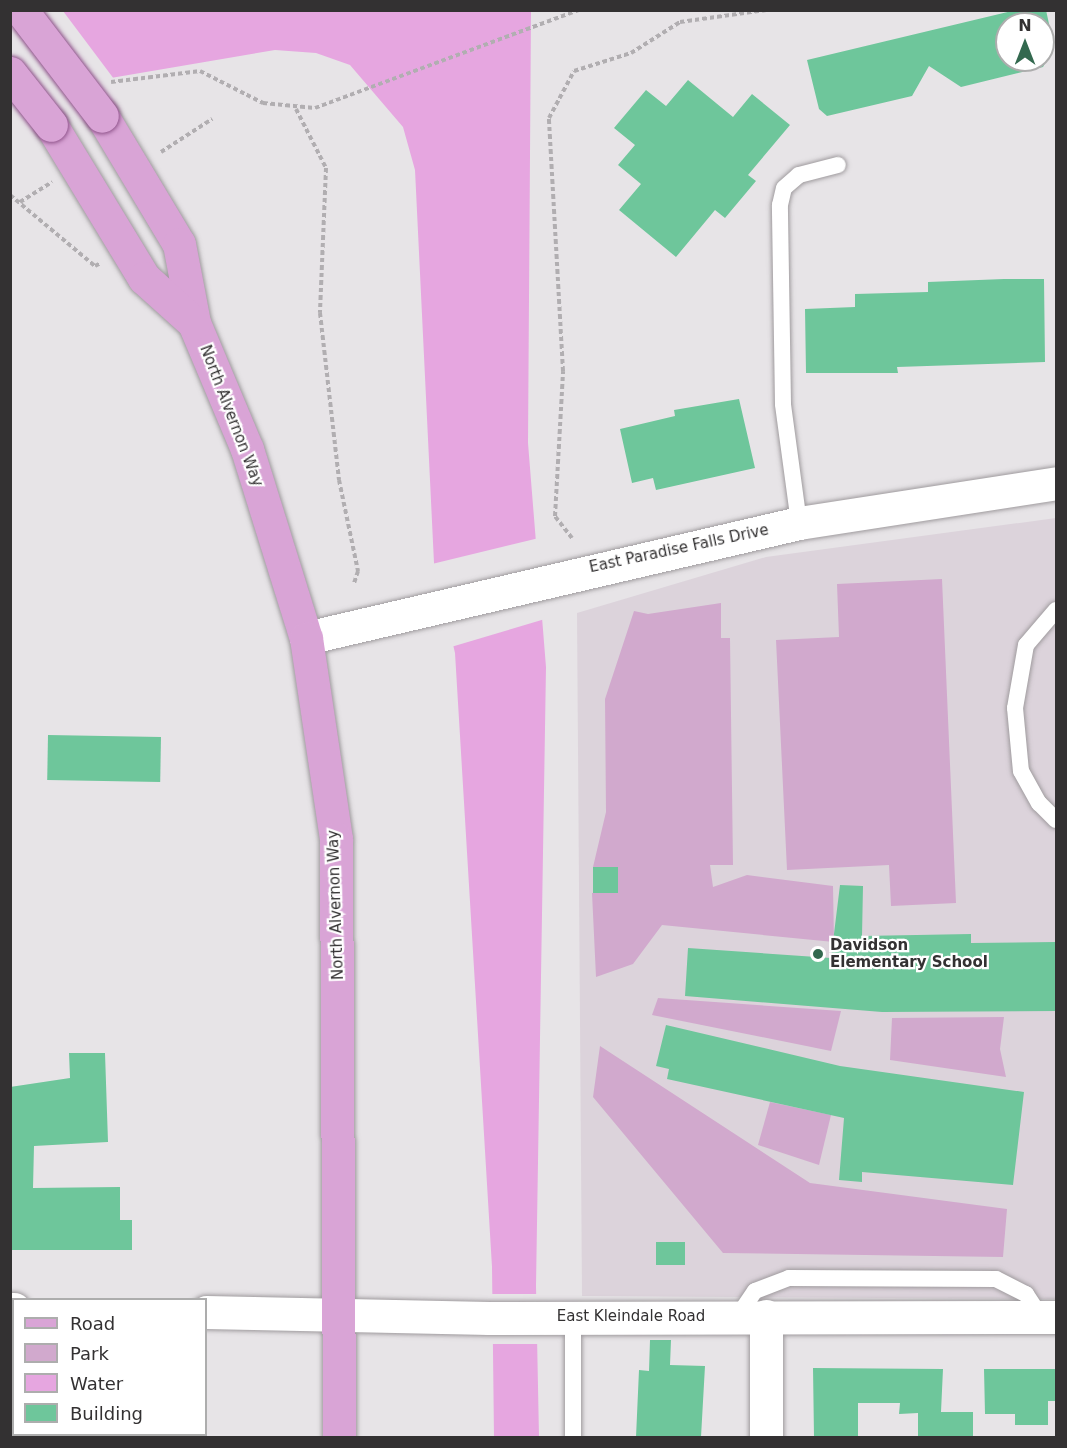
<!DOCTYPE html>
<style>
body{margin:0}
#map{position:relative;width:1067px;height:1448px;overflow:hidden;background:#e7e4e7;font-family:"DejaVu Sans",sans-serif}
div>[style]{position:absolute}
[style*='--x']{left:calc(var(--x)*1px);top:calc(var(--y)*1px);width:calc(var(--w)*1px);rotate:calc(var(--a)*1deg)}
.built>*{inset:0;background:#dcd3db}
.green>*{inset:0;background:#d1a9cd}
.water>*{inset:0;background:#e6a6e0}
.pier>*{inset:0;background:#e7e4e7;transform-origin:0 0}
.building>*{inset:0;background:#6ec69b;transform-origin:0 0}
.path>*{height:4px;margin-top:-2px;transform-origin:0;background:repeating-linear-gradient(90deg,#b1aeb1 0 4.5px,transparent 0 7.5px)}
.roads{filter:drop-shadow(0 0 2px #9f9b9e) drop-shadow(0 0 2px #9f9b9e)}
.service>*{height:16px;margin:-8px;padding:0 8px;transform-origin:8px;border-radius:8px;background:#fff}
.minor>*{height:33px;margin:-16.5px;padding:0 16.5px;transform-origin:16.5px;border-radius:16.5px;background:#fff}
.primary>*{height:33px;margin:-16.5px;padding:0 16.5px;transform-origin:16.5px;border-radius:16.5px;background:#d9a4d6}
.bridges{filter:drop-shadow(0 0 2px #8f548b) drop-shadow(0 0 2px #8f548b)}
.primary-bridge>*{height:33px;margin:-16.5px;padding:0 16.5px;transform-origin:16.5px;border-radius:16.5px;background:#d9a4d6}
.dots>*{width:16px;height:16px;translate:-50% -50%;box-sizing:border-box;border:3px solid #fff;border-radius:50%}
span{translate:-50% -50%;white-space:nowrap;text-align:center;line-height:1.15;-webkit-text-stroke:4.5px #fff;paint-order:stroke}
.street-label{font-size:15px;color:#333132}
.poi-label{font-size:15px;color:#333132;font-weight:700}
.left{translate:0 -50%;text-align:left}
.frame{position:absolute;inset:0;border:12px solid #333132;pointer-events:none}
.legend{position:absolute;left:12px;top:1298px;width:195px;height:138px;box-sizing:border-box;background:#fff;border:2px solid #adadad;margin:0;padding:8px 10px;list-style:none;font-size:18px;color:#333132}
.legend li{display:flex;align-items:center;gap:12px;height:30px}
.legend b{width:30px;border:2px solid #adadad}
.north{position:absolute;left:995px;top:12px;width:60px;height:60px;box-sizing:border-box;background:#fff;border:2px solid #adadad;border-radius:50%;rotate:0deg;font-size:16px;font-weight:700;line-height:24px;text-align:center;color:#333132}
.north::after{content:'';display:block;margin:auto;width:21px;height:27px;background:#33694f;clip-path:polygon(50% 0,100% 100%,50% 72%,0 100%)}
</style>
<div id="map">
<div class="built">
<div style="clip-path:polygon(1056px 518px,1056px 1299px,582px 1296px,577px 613px,766px 557px)"></div>
</div>
<div class="green">
<div style="clip-path:polygon(942px 579px,956px 903px,891px 906px,889px 865px,787px 870px,776px 640px,839px 637px,837px 584px)"></div>
<div style="clip-path:polygon(721px 603px,721px 638px,730px 638px,733px 865px,710px 865px,713px 887px,747px 875px,833px 886px,834px 942px,662px 925px,633px 964px,596px 977px,592px 893px,617px 892px,618px 867px,593px 867px,606px 812px,605px 699px,634px 611px,648px 614px)"></div>
<div style="clip-path:polygon(658px 998px,841px 1011px,831px 1051px,652px 1015px)"></div>
<div style="clip-path:polygon(1004px 1017px,1000px 1049px,1006px 1077px,890px 1060px,892px 1018px)"></div>
<div style="clip-path:polygon(600px 1046px,810px 1183px,1007px 1209px,1003px 1257px,723px 1253px,593px 1097px)"></div>
<div style="clip-path:polygon(770px 1102px,831px 1115px,819px 1165px,758px 1145px)"></div>
</div>
<div class="water">
<div style="clip-path:polygon(11px 11px,531px 11px,528px 443px,546px 667px,536px 1286px,539px 1437px,494px 1437px,492px 1267px,455px 653px,434px 563px,415px 170px,403px 127px,350px 65px,316px 53px,275px 50px,11px 95px)"></div>
</div>
<div class="pier">
<div style="clip-path:polygon(11px 11px,63px 11px,114px 79px,10px 98px)"></div>
<div style="clip-path:polygon(539px 538px,545px 619px,451px 647px,432px 564px)"></div>
<div style="left:489px;top:1294px;width:50px;height:50px"></div>
</div>
<div class="building">
<div style="clip-path:polygon(evenodd,1016px 10px,1046px 10px,1054px 47px,1043px 67px,961px 87px,929px 66px,912px 96px,827px 116px,819px 109px,807px 60px,1016px 10px,1007px 24px,1043px 24px,1043px 60px,1007px 60px,1007px 24px)"></div>
<div style="clip-path:polygon(688px 80px,733px 117px,752px 94px,790px 125px,748px 175px,756px 181px,725px 218px,715px 210px,676px 257px,619px 210px,641px 184px,618px 165px,635px 145px,614px 128px,646px 90px,666px 106px)"></div>
<div style="clip-path:polygon(1004px 279px,1044px 279px,1045px 362px,897px 367px,898px 373px,806px 373px,805px 309px,855px 307px,855px 294px,928px 292px,928px 282px)"></div>
<div style="clip-path:polygon(739px 399px,755px 468px,656px 490px,653px 478px,632px 483px,620px 429px,675px 416px,674px 410px)"></div>
<div style="left:48px;top:735px;width:113px;height:45px;rotate:1deg"></div>
<div style="left:593px;top:867px;width:25px;height:26px"></div>
<div style="clip-path:polygon(840px 885px,863px 886px,862px 936px,971px 934px,971px 943px,1056px 942px,1056px 1011px,882px 1012px,685px 996px,688px 948px,831px 958px)"></div>
<div style="clip-path:polygon(666px 1025px,840px 1066px,1024px 1092px,1013px 1185px,862px 1172px,862px 1182px,839px 1180px,844px 1118px,667px 1079px,669px 1069px,656px 1066px)"></div>
<div style="clip-path:polygon(69px 1053px,105px 1053px,108px 1142px,34px 1146px,33px 1188px,120px 1187px,120px 1220px,132px 1220px,132px 1250px,10px 1250px,10px 1087px,70px 1078px)"></div>
<div style="left:656px;top:1242px;width:29px;height:23px"></div>
<div style="clip-path:polygon(650px 1340px,671px 1340px,670px 1365px,705px 1366px,701px 1437px,636px 1437px,639px 1370px,649px 1371px)"></div>
<div style="clip-path:polygon(813px 1368px,943px 1369px,941px 1412px,973px 1412px,973px 1437px,918px 1437px,918px 1413px,899px 1414px,900px 1403px,858px 1403px,858px 1437px,814px 1437px)"></div>
<div style="clip-path:polygon(984px 1369px,1056px 1369px,1056px 1401px,1048px 1401px,1048px 1425px,1015px 1425px,1015px 1414px,985px 1414px)"></div>
</div>
<div class="path">
<div style="--x:111;--y:82;--w:90;--a:-7"></div>
<div style="--x:200;--y:71;--w:71;--a:26.9"></div>
<div style="--x:263;--y:103;--w:52;--a:5.5"></div>
<div style="--x:315;--y:108;--w:281;--a:-20.4"></div>
<div style="--x:296;--y:109;--w:66;--a:63"></div>
<div style="--x:326;--y:168;--w:145;--a:92.4"></div>
<div style="--x:320;--y:313;--w:168;--a:83.5"></div>
<div style="--x:339;--y:480;--w:93;--a:78.2"></div>
<div style="--x:358;--y:571;--w:13;--a:108"></div>
<div style="--x:161;--y:152;--w:61;--a:-32.9"></div>
<div style="--x:10;--y:195;--w:111;--a:39.9"></div>
<div style="--x:95;--y:266;--w:7;--a:-27"></div>
<div style="--x:20;--y:202;--w:38;--a:-32"></div>
<div style="--x:572;--y:538;--w:28;--a:-128"></div>
<div style="--x:555;--y:516;--w:145;--a:-86.8"></div>
<div style="--x:563;--y:371;--w:253;--a:-93.2"></div>
<div style="--x:549;--y:118;--w:53;--a:-62"></div>
<div style="--x:574;--y:71;--w:60;--a:-17.5"></div>
<div style="--x:631;--y:53;--w:58;--a:-32.3"></div>
<div style="--x:680;--y:22;--w:87;--a:-7.9"></div>
</div>
<div class="roads">
<div class="service">
<div style="--x:799;--y:523;--w:120;--a:-97.7"></div>
<div style="--x:783;--y:404;--w:199;--a:-90.9"></div>
<div style="--x:780;--y:205;--w:17;--a:-77"></div>
<div style="--x:784;--y:188;--w:20;--a:-41"></div>
<div style="--x:799;--y:175;--w:40;--a:-14.4"></div>
<div style="--x:1056;--y:610;--w:46;--a:130.6"></div>
<div style="--x:1026;--y:645;--w:64;--a:99.9"></div>
<div style="--x:1015;--y:708;--w:63;--a:84.6"></div>
<div style="--x:1021;--y:771;--w:37;--a:61"></div>
<div style="--x:1039;--y:803;--w:24;--a:45"></div>
<div style="--x:738;--y:1316;--w:30;--a:-56"></div>
<div style="--x:755;--y:1291;--w:36;--a:-21"></div>
<div style="--x:789;--y:1278;--w:207;--a:0.3"></div>
<div style="--x:996;--y:1279;--w:34;--a:27"></div>
<div style="--x:1026;--y:1294;--w:27;--a:57"></div>
<div style="--x:573;--y:1317;--w:121;--a:90"></div>
</div>
<div class="minor">
<div style="--x:306;--y:638;--w:506;--a:-13.13"></div>
<div style="--x:799;--y:523;--w:260;--a:-8.8"></div>
<div style="--x:10;--y:1309;--w:4;--a:0"></div>
<div style="--x:206;--y:1312;--w:283;--a:1.2"></div>
<div style="--x:489;--y:1318;--w:567;--a:-0.1"></div>
<div style="--x:766;--y:1438;--w:122;--a:-90"></div>
</div>
<div class="primary">
<div style="--x:102;--y:116;--w:149;--a:59"></div>
<div style="--x:179;--y:244;--w:80;--a:79.2"></div>
<div style="--x:194;--y:323;--w:137;--a:67.2"></div>
<div style="--x:247;--y:449;--w:198;--a:72.7"></div>
<div style="--x:306;--y:638;--w:203;--a:81.5"></div>
<div style="--x:336;--y:839;--w:599;--a:89.71"></div>
<div style="--x:51;--y:125;--w:179;--a:58.7"></div>
<div style="--x:144;--y:278;--w:67;--a:42"></div>
</div>
</div>
<div class="bridges">
<div class="primary-bridge">
<div style="--x:21;--y:10;--w:133;--a:52.6"></div>
<div style="--x:10;--y:73;--w:66;--a:51.7"></div>
</div>
</div>
<div class="dots">
<div style="left:818px;top:954px;background:#33694f"></div>
</div>
<div class="street-label">
<span style="left:231px;top:416px;rotate:69deg">North Alvernon Way</span>
<span style="left:679px;top:549px;rotate:-12deg">East Paradise Falls Drive</span>
<span style="left:336px;top:905px;rotate:-92deg">North Alvernon Way</span>
<span style="left:631px;top:1317px">East Kleindale Road</span>
</div>
<div class="poi-label">
<span class="left" style="left:830px;top:954px">Davidson<br>Elementary School</span>
</div>
<div class="frame"></div>
<ul class="legend">
<li><b style="height:8px;background:#d9a4d6"></b>Road</li>
<li><b style="height:16px;background:#d1a9cd"></b>Park</li>
<li><b style="height:16px;background:#e6a6e0"></b>Water</li>
<li><b style="height:16px;background:#6ec69b"></b>Building</li>
</ul>
<div class="north">N</div>
</div>
